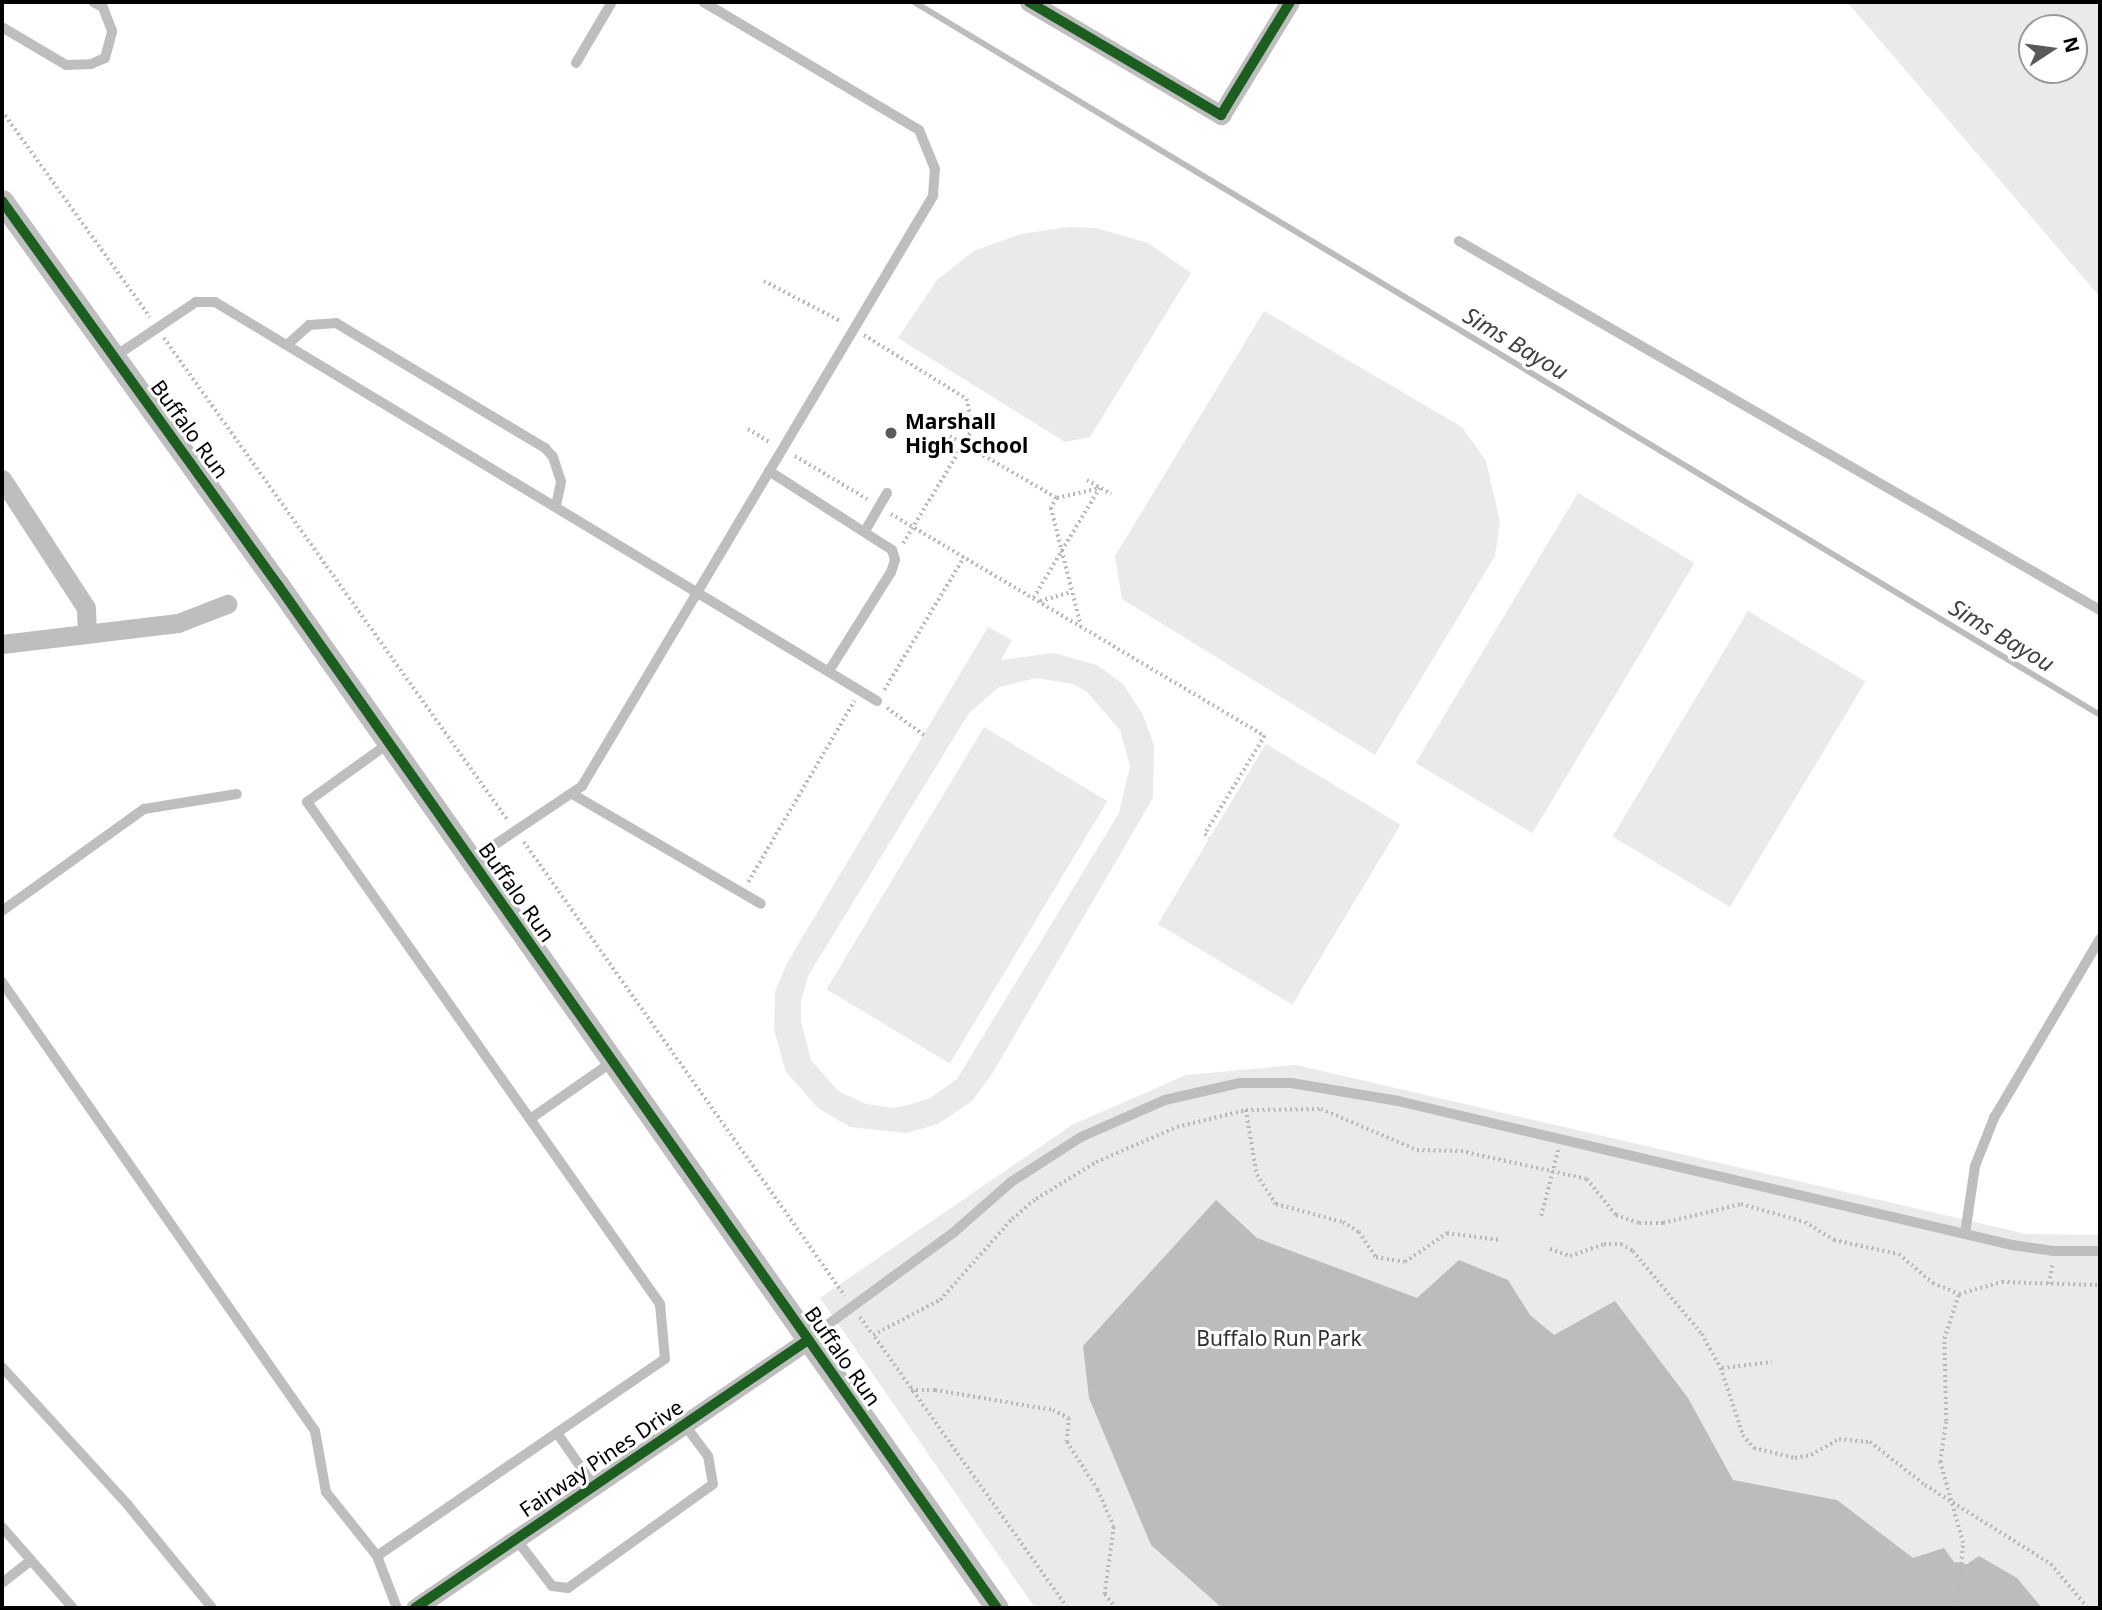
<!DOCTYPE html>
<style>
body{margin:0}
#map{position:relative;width:2102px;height:1610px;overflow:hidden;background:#fff;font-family:"Noto Sans",sans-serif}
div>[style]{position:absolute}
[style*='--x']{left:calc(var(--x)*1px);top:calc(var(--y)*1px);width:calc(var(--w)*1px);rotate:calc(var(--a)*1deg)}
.green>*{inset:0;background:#eaeaea;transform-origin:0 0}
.water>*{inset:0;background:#bcbcbc}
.stream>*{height:6px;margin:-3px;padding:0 3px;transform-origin:3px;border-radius:3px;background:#bcbcbc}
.path>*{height:3.5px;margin-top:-1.75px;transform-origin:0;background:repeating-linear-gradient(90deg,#b8b8b8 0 2px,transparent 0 5.5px)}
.service>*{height:10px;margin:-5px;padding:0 5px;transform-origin:5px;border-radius:5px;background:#bebebe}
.minor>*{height:19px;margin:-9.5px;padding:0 9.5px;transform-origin:9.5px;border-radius:9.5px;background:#bebebe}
.tertiary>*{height:23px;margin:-11.5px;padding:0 11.5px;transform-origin:11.5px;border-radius:11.5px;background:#bebebe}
.cycleway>*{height:10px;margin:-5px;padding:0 5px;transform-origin:5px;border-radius:5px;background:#1b5e20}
.dots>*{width:19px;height:19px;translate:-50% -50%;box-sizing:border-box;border:4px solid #fff;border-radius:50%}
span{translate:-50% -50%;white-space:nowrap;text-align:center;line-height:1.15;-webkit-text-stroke:6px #fff;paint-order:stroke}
.poi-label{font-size:21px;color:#000;font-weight:700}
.left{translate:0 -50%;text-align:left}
.street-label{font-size:21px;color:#000}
.park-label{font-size:21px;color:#303030}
.water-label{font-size:23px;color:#414141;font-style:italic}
.frame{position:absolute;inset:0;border:4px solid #000;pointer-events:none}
.north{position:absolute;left:2018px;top:14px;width:70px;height:70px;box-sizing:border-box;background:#fff;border:2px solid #999;border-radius:50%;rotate:77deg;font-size:19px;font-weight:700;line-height:28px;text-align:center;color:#000}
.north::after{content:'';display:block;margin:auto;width:24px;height:32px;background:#595959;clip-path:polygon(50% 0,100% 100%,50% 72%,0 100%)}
</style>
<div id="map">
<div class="green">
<div style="clip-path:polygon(evenodd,1847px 2px,2100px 2px,2100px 297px,1847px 2px,2032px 28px,2074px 28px,2074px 70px,2032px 70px,2032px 28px)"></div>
<div style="clip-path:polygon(1069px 227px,1096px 228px,1148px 243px,1191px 273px,1090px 437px,1065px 442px,898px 338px,937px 280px,974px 251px,1021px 234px)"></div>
<div style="clip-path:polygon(1264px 311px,1462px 427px,1486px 461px,1500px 522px,1495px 556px,1375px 755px,1122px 599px,1115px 556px)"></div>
<div style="left:1578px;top:493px;width:136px;height:315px;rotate:31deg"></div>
<div style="left:1748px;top:611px;width:137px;height:263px;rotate:31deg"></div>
<div style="clip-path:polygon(evenodd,988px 627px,1012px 640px,1001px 660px,1054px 653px,1097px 665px,1123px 684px,1143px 715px,1154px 745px,1153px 798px,992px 1074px,972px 1101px,938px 1124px,906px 1133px,850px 1127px,818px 1108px,786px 1072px,774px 1030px,775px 992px,787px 963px,988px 627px,1036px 678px,1073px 684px,1087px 692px,1120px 730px,1130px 766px,1119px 813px,957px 1079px,930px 1098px,912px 1104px,894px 1108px,866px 1104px,838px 1091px,811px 1060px,801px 1021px,801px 1001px,808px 976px,969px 713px,999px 687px,1036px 678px)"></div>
<div style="left:984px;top:727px;width:144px;height:306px;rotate:31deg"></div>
<div style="left:1266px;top:744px;width:157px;height:210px;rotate:31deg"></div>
<div style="clip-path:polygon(1296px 1065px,2026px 1234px,2100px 1235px,2100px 1608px,1035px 1608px,820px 1298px,1072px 1125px,1186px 1075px)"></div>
</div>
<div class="water">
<div style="clip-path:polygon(1216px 1200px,1257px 1238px,1417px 1298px,1459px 1260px,1508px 1280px,1530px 1315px,1554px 1335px,1615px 1301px,1688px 1398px,1733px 1480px,1837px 1500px,1913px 1558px,1944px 1548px,1954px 1562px,1967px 1564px,1979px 1556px,2017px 1578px,2042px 1608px,1222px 1608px,1151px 1545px,1089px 1398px,1083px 1346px)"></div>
</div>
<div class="stream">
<div style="--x:914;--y:2;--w:1384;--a:31.01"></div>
</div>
<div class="path">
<div style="--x:2;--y:111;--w:254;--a:54.3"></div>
<div style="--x:764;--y:281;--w:88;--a:27.7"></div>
<div style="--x:864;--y:335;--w:121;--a:31.9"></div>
<div style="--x:967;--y:399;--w:31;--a:79"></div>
<div style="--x:973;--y:429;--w:135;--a:121.3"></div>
<div style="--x:164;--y:338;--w:591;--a:54.51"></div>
<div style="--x:748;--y:429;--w:26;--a:31"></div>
<div style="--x:950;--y:436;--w:124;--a:30.1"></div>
<div style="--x:1057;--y:498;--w:44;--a:-13.1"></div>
<div style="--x:1100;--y:488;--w:128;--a:121"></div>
<div style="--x:795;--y:456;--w:84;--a:30.8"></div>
<div style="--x:1087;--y:480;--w:28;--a:30"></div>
<div style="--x:1057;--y:498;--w:12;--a:121"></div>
<div style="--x:1051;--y:508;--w:122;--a:75.7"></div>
<div style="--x:891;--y:514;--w:435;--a:30.7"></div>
<div style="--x:1265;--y:736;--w:115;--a:121.5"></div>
<div style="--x:1205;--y:834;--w:6;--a:45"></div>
<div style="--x:1040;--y:601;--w:33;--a:-16"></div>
<div style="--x:884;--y:690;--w:155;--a:-59"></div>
<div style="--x:887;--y:708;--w:46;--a:36.1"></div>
<div style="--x:524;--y:842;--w:556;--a:54.74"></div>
<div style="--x:748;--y:882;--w:210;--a:-59.6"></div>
<div style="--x:1246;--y:1110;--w:66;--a:80.4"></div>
<div style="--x:1257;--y:1175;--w:35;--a:57"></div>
<div style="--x:1276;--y:1204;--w:69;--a:15"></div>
<div style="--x:1343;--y:1222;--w:19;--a:32"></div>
<div style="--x:1359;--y:1232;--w:30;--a:56"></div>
<div style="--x:1376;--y:1257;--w:29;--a:10"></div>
<div style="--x:1405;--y:1262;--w:51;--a:-34.6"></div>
<div style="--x:1447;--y:1233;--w:53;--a:7.5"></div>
<div style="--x:1541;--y:1216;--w:68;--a:-75.6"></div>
<div style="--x:1550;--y:1249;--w:21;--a:19"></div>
<div style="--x:1570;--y:1256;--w:36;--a:-19"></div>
<div style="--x:1604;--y:1244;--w:17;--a:0"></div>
<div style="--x:1621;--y:1244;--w:14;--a:30"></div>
<div style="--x:1633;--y:1251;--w:108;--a:50.3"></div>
<div style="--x:1702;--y:1334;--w:39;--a:61"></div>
<div style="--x:1721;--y:1368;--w:71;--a:71.8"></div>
<div style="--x:1743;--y:1435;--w:17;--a:50"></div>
<div style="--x:1754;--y:1448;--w:42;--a:13.7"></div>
<div style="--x:1795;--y:1458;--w:16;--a:-11"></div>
<div style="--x:1811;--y:1455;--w:32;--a:-30"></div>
<div style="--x:1839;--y:1439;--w:31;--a:6"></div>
<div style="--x:1870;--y:1442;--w:70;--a:38"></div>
<div style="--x:1925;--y:1485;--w:149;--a:32.1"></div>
<div style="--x:2051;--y:1564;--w:57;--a:49.9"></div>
<div style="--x:2049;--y:1284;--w:20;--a:-81"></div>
<div style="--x:860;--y:1317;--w:22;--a:54"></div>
<div style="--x:1722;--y:1368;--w:50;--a:-6.8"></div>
<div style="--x:911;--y:1390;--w:24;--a:0"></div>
<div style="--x:935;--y:1390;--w:120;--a:9.6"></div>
<div style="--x:1053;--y:1410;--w:18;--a:27"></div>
<div style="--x:1069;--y:1418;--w:24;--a:95"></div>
<div style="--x:1067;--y:1442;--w:57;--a:57.1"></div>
<div style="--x:1098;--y:1490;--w:40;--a:66.6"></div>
<div style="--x:1114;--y:1527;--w:68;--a:97.7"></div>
<div style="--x:1105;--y:1594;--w:18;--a:52"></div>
<div style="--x:1067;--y:1608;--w:335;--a:-125.4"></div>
<div style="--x:873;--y:1335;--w:76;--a:-27.6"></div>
<div style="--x:940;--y:1300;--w:108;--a:-48.4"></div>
<div style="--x:1012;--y:1219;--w:31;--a:-40"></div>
<div style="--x:1036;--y:1199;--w:70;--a:-31.7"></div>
<div style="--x:1096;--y:1162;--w:88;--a:-23.4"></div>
<div style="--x:1177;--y:1127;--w:71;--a:-13.8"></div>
<div style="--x:1246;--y:1110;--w:75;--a:-0.8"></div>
<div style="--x:1321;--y:1109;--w:104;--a:23.1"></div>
<div style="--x:1417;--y:1150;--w:44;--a:1.3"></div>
<div style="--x:1461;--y:1151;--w:129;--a:12.5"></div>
<div style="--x:1587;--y:1179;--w:46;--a:51.1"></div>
<div style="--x:1616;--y:1215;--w:24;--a:19"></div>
<div style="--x:1639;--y:1223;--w:24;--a:0"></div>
<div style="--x:1663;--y:1223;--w:80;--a:-13.7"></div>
<div style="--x:1741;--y:1204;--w:66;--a:15.7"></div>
<div style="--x:1805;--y:1222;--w:34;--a:32"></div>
<div style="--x:1834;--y:1240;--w:66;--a:12.2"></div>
<div style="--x:1899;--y:1254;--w:45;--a:40.5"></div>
<div style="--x:1933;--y:1283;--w:28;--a:23"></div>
<div style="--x:1959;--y:1294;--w:45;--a:-15.6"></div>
<div style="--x:2002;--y:1282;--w:98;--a:1.8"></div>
<div style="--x:1956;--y:1608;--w:65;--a:-83.9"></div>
<div style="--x:1963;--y:1543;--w:84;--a:-105.9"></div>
<div style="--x:1940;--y:1462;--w:41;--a:-81.7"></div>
<div style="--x:1946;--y:1421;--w:82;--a:-91.4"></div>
<div style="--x:1944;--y:1339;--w:47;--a:-71.6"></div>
</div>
<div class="service">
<div style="--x:2;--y:27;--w:74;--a:30.7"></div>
<div style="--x:66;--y:65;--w:25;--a:-2"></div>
<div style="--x:91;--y:64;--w:15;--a:-23"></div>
<div style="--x:105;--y:58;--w:28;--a:-75"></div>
<div style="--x:112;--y:31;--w:26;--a:-111"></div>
<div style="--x:103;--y:7;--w:11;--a:-153"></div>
<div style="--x:576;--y:63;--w:71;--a:-59.5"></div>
<div style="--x:1459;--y:241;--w:740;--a:29.93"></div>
<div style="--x:287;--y:345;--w:30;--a:-42"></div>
<div style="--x:309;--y:325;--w:27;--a:-4"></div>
<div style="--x:336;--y:323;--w:244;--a:30.9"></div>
<div style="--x:545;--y:448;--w:12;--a:48"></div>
<div style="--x:553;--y:457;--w:26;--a:72"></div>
<div style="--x:561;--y:482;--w:24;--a:102"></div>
<div style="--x:114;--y:357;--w:99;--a:-33.9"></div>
<div style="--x:196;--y:302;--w:19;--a:0"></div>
<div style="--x:215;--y:302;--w:773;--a:31.08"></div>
<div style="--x:769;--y:471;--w:146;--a:32.7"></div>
<div style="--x:892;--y:550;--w:10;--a:73"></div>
<div style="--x:895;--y:560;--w:13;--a:108"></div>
<div style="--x:891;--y:572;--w:117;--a:122.1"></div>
<div style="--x:865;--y:531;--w:44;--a:-59.9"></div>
<div style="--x:574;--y:795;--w:216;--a:30.2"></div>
<div style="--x:472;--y:860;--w:133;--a:-33.9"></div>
<div style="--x:582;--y:786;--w:687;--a:-59.25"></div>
<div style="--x:933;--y:196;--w:27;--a:-86"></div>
<div style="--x:935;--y:169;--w:42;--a:-112.3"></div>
<div style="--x:919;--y:130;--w:251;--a:-149.3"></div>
<div style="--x:2;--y:911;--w:175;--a:-35.7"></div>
<div style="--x:144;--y:809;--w:94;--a:-9.2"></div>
<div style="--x:2;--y:982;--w:547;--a:55.12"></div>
<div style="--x:315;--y:1431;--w:62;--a:79.8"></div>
<div style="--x:326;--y:1492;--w:82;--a:51.4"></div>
<div style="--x:377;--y:1556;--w:349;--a:-34.4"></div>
<div style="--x:665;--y:1359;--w:55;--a:-95.2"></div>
<div style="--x:660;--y:1304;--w:614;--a:-125.11"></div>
<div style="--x:307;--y:802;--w:101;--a:-35.7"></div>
<div style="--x:530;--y:1119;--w:100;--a:-34.8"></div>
<div style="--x:1965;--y:1234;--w:69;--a:-81.6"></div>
<div style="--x:1975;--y:1166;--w:52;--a:-68.4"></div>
<div style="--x:1994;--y:1118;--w:208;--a:-59.4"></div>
<div style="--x:808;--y:1339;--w:180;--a:-36.2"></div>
<div style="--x:953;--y:1233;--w:77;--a:-41.3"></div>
<div style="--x:1011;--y:1182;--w:83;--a:-32.7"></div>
<div style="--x:1081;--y:1137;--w:92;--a:-23.8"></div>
<div style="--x:1165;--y:1100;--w:77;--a:-12.8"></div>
<div style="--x:1240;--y:1083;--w:51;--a:0"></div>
<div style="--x:1291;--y:1083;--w:109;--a:9.5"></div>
<div style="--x:1398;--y:1101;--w:631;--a:13.2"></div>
<div style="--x:2012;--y:1245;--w:41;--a:8.3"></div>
<div style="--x:2053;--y:1251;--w:47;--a:0"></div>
<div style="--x:2;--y:1367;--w:185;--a:47.6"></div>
<div style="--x:127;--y:1504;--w:134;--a:50.7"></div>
<div style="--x:557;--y:1433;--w:65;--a:55.1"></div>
<div style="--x:2;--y:1527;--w:108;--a:48.8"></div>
<div style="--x:516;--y:1539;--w:59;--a:52.5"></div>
<div style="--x:552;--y:1586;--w:16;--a:7"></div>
<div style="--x:568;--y:1588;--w:178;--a:-35.6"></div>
<div style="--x:713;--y:1484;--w:28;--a:-100"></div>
<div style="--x:708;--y:1456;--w:40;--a:-127"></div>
<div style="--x:377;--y:1556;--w:56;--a:69"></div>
<div style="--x:2;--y:1583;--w:37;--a:-38"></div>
</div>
<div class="minor">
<div style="--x:1029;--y:2;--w:223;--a:30.5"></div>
<div style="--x:1221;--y:115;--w:132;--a:-58.6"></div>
<div style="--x:2;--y:479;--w:154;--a:56.9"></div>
<div style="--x:86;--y:608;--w:25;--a:88"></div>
<div style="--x:2;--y:644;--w:177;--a:-6.8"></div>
<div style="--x:178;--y:623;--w:53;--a:-21.2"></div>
<div style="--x:415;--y:1608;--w:476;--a:-34.3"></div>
</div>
<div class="tertiary">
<div style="--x:2;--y:201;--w:473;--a:54.3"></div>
<div style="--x:278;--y:585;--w:1250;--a:54.9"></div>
</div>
<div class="cycleway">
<div style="--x:1029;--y:2;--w:223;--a:30.5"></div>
<div style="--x:1221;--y:115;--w:132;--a:-58.6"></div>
<div style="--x:2;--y:201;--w:473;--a:54.3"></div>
<div style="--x:278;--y:585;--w:1250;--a:54.9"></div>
<div style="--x:415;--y:1608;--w:476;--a:-34.3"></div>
</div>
<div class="dots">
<div style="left:891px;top:433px;background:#595959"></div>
</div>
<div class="poi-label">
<span class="left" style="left:905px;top:433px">Marshall<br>High School</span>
</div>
<div class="street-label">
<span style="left:190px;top:429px;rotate:54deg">Buffalo Run</span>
<span style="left:517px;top:892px;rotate:55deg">Buffalo Run</span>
<span style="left:843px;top:1356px;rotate:55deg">Buffalo Run</span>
<span style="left:601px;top:1458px;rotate:-34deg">Fairway Pines Drive</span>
</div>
<div class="park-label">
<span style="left:1279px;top:1338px">Buffalo Run Park</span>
</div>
<div class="water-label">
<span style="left:1516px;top:343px;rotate:31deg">Sims Bayou</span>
<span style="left:2002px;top:635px;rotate:31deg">Sims Bayou</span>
</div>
<div class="frame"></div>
<div class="north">N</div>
</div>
